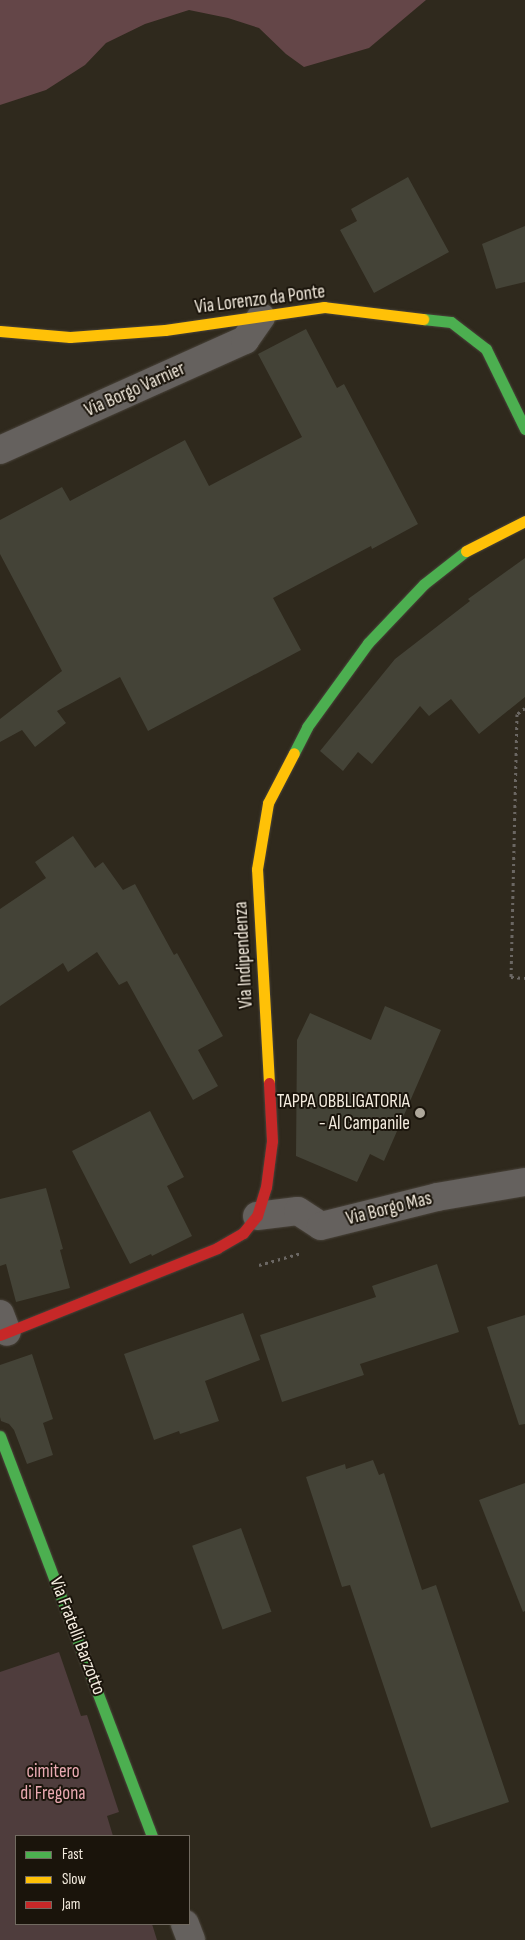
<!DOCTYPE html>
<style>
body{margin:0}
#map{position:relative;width:525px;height:1940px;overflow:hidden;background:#2f291d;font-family:"Sofia Sans Condensed",sans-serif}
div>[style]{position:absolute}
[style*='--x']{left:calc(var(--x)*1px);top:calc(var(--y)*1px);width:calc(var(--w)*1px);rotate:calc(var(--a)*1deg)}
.green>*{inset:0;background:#4f3d3d}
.forest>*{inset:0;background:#644648}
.building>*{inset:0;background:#444337;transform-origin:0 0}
.path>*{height:3px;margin-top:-1.5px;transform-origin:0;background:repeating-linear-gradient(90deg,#6b6763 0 2.5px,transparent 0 6.5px)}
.roads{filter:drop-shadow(0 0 1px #49433a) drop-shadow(0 0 1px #49433a)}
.street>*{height:28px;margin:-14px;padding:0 14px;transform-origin:14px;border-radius:14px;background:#65615e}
.fast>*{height:11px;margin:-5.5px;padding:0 5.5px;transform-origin:5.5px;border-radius:5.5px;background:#4caf50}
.slow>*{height:11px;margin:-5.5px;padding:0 5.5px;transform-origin:5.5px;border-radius:5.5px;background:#ffc107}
.jam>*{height:11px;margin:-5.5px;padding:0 5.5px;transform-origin:5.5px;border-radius:5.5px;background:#c62828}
.dots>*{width:14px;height:14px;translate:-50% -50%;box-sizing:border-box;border:2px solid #1a140b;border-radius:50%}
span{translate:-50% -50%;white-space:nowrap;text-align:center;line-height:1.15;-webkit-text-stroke:4px #1a140b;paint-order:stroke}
.street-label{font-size:19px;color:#f4ecdf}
.poi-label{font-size:19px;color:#f4ecdf}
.right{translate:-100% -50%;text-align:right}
.park-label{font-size:19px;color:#eaaab2}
.legend{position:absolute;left:15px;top:1835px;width:175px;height:90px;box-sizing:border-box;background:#1a140b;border:1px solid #716a60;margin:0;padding:6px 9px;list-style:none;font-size:15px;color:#f4ecdf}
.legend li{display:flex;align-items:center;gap:10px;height:25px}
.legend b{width:25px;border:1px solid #716a60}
</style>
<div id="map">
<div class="green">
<div style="clip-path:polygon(59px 1652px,81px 1716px,87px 1715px,119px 1812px,107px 1816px,113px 1836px,16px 1836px,16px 1924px,152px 1924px,157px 1940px,0 1940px,0 1672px)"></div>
</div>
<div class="forest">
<div style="clip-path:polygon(0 0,426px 0,369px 48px,304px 67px,286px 54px,259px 28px,228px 18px,189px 10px,145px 24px,106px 43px,85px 65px,46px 90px,0 105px)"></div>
</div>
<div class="building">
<div style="clip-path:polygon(408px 177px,449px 252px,374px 293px,340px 230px,357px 221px,351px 209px)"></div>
<div style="clip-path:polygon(525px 226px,525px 282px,496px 289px,482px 244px)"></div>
<div style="clip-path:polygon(306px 329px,337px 388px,344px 384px,418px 524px,372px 549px,371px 546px,273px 598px,301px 650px,148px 731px,120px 677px,57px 711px,66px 723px,35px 747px,22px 730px,0 742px,0 719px,62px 671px,0 554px,0 520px,62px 487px,70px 501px,185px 440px,209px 486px,302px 437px,258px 354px)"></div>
<div style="clip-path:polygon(525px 558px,525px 697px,479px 734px,451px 699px,429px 716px,420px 706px,372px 764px,358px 752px,343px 771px,320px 751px,395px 659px,470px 601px,468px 599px)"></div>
<div style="clip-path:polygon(73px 836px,95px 868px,103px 862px,123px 890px,135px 884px,174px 955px,177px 953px,223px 1036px,198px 1050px,218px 1086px,193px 1100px,127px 981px,119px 985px,97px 952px,68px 972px,63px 963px,0 1006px,0 909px,46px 878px,35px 862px)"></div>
<div style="clip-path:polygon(385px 1006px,441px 1030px,384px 1161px,370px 1154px,357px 1182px,296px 1156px,297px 1040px,310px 1013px,371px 1040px)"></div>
<div style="clip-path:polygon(150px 1111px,184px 1177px,167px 1186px,192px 1236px,152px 1256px,151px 1254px,130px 1264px,72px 1151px)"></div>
<div style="clip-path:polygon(46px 1188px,63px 1249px,60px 1250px,70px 1288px,16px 1302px,6px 1264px,0 1266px,0 1199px)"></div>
<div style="clip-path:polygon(437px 1264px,459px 1332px,360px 1364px,364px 1375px,282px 1402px,260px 1335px,376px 1297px,372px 1286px)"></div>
<div style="clip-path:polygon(243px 1313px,260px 1360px,205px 1381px,219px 1421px,180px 1434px,179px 1431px,154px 1440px,124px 1354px)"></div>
<div style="clip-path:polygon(525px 1315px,525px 1424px,519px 1425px,487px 1327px)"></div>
<div style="clip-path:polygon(32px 1354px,53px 1419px,43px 1423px,53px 1455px,27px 1464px,14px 1430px,9px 1424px,1px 1421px,0 1417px,0 1365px)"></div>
<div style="clip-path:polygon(373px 1460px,379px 1475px,384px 1473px,422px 1590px,436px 1585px,509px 1802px,431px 1828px,350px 1585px,342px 1587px,306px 1477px,345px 1464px,346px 1469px)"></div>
<div style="clip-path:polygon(525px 1483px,525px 1611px,523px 1612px,479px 1500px)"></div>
<div style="left:241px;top:1528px;width:89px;height:52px;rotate:70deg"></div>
</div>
<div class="path">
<div style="--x:525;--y:708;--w:10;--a:143"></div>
<div style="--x:517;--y:714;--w:263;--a:91.3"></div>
<div style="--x:511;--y:977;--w:14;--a:4"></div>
<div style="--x:259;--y:1265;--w:44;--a:-15.9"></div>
</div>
<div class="roads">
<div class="street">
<div style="--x:0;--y:450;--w:269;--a:-24.2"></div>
<div style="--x:245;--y:340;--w:28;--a:-55"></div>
<div style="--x:257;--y:1216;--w:41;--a:-7"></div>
<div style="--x:298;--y:1211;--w:27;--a:33"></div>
<div style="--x:321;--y:1226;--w:120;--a:-14"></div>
<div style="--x:437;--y:1197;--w:89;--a:-9.7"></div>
<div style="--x:0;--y:1314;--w:19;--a:69"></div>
<div style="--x:185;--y:1924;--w:17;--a:69"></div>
</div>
<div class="fast">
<div style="--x:423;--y:319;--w:28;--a:6"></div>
<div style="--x:451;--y:322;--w:44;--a:37.6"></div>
<div style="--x:486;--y:349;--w:89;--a:64"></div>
<div style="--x:294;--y:753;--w:29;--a:-63"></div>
<div style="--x:307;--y:727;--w:104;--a:-54"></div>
<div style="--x:368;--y:643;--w:81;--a:-46.5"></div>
<div style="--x:424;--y:584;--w:53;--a:-38.2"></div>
<div style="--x:0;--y:1436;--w:428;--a:69.2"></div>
</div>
<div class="slow">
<div style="--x:0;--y:331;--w:70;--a:4.9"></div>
<div style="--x:70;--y:337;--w:95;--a:-4.2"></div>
<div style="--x:165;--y:330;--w:161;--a:-8.2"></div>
<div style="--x:324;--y:307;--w:100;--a:6.9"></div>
<div style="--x:466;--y:551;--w:66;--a:-27"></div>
<div style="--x:269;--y:1083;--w:214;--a:-93.2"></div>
<div style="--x:257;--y:869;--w:67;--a:-80.5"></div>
<div style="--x:268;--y:803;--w:56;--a:-62.5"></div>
</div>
<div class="jam">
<div style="--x:0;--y:1335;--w:234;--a:-21.8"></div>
<div style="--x:217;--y:1248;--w:30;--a:-30"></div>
<div style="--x:243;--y:1233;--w:22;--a:-51"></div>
<div style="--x:257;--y:1216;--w:30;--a:-73"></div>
<div style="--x:266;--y:1187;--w:46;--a:-82.6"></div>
<div style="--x:272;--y:1141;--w:58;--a:-93"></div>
</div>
</div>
<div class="dots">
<div style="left:420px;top:1113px;background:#afa89b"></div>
</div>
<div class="street-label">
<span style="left:260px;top:300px;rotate:-7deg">Via Lorenzo da Ponte</span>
<span style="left:135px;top:390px;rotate:-24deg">Via Borgo Varnier</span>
<span style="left:244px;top:955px;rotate:-93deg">Via Indipendenza</span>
<span style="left:389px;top:1209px;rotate:-14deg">Via Borgo Mas</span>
<span style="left:77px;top:1636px;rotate:69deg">Via Fratelli Barzotto</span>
</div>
<div class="poi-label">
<span class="right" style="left:410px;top:1113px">TAPPA OBBLIGATORIA<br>- Al Campanile</span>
</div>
<div class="park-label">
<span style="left:53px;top:1783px">cimitero<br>di Fregona</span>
</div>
<ul class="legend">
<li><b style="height:6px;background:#4caf50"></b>Fast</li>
<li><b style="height:6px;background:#ffc107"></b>Slow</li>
<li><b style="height:6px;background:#c62828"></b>Jam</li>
</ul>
</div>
